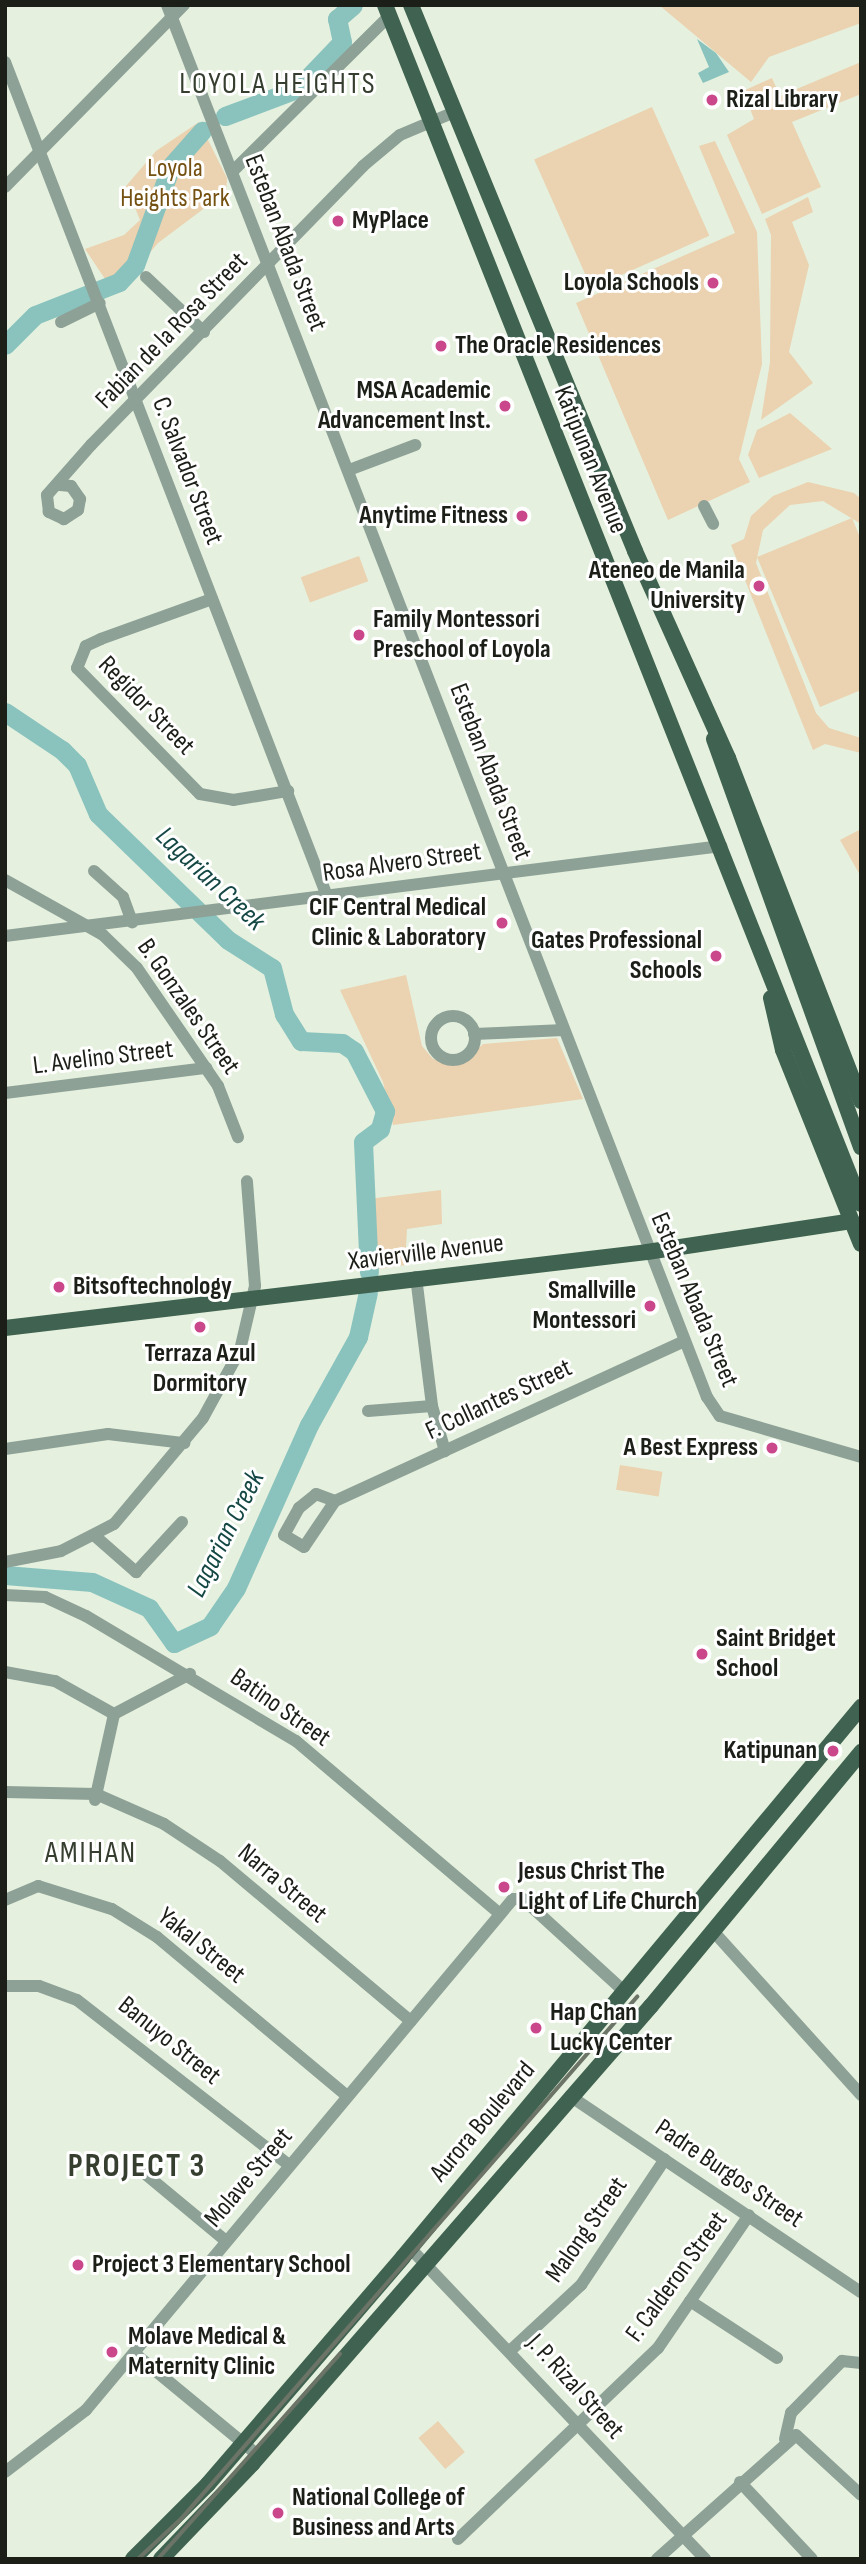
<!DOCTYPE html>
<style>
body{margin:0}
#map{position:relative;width:866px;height:2564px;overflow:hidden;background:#e5f1de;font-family:"Sofia Sans Condensed",sans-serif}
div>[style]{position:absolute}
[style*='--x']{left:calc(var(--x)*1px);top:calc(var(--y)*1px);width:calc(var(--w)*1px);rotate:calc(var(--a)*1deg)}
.green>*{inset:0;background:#ebd2b0;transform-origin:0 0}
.water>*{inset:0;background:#8ac3be}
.river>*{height:19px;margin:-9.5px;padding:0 9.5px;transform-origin:9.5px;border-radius:9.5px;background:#8ac3be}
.minor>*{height:12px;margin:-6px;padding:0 6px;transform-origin:6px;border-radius:6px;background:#8ea197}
.minor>.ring{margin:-6px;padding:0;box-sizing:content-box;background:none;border:12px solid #8ea197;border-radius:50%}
.major>*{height:16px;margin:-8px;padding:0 8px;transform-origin:8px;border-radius:8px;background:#406351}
.rail>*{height:3.5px;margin:-1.75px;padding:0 1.75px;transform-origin:1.75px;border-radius:1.75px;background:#6c7367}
.dots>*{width:19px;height:19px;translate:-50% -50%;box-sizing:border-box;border:4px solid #fff;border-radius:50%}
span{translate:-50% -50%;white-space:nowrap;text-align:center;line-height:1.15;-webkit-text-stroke:6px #fff;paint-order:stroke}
.poi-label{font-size:26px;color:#1b1f18;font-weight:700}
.left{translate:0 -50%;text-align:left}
.right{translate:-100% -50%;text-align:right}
.park-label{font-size:26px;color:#745011}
.street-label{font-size:26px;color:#1b1f18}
.water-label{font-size:28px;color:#154845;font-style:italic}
.quarter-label{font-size:30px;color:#353e2f;letter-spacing:2px}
.district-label{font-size:33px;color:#353e2f;font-weight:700;letter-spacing:2px}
.frame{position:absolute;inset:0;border:7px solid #1b1f18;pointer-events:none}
</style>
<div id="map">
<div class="green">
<div style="clip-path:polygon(659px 5px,861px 5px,861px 23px,769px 57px,751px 82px)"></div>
<div style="clip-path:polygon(861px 62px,861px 94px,792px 122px,821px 187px,762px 214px,727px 135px,754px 119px,743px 91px,772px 78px,780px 96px)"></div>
<div style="left:652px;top:107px;width:141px;height:129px;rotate:66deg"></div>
<div style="clip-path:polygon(199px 122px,227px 178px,226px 192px,158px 243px,115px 294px,85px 249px,124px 235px,140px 220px,126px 186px,156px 151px)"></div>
<div style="clip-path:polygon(715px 141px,757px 232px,762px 364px,739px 459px,750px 482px,668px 520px,576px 303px,735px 233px,699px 146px)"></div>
<div style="clip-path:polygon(808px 197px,813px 212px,792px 222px,809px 265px,789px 352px,813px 383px,761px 420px,770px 362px,771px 235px,765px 219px)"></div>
<div style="clip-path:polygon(790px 413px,832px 449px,759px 478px,748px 455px,757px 430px)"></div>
<div style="clip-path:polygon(808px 482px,854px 493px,861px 499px,861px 524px,823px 501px,790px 505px,763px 530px,756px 563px,816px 713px,829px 728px,861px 738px,861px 753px,825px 744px,813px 750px,731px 545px,744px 539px,751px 516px,773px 496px)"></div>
<div style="clip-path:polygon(852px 518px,861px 540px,861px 690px,820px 707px,757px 557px)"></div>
<div style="left:359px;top:556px;width:27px;height:62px;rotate:70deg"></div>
<div style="clip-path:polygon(861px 829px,861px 875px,860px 875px,840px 840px)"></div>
<div style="clip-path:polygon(406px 975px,422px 1046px,433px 1059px,461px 1064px,483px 1044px,557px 1038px,583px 1099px,393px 1125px,383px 1082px,340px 990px)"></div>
<div style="clip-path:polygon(441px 1190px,442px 1224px,407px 1229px,405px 1265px,373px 1270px,368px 1199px)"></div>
<div style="left:620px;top:1465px;width:43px;height:25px;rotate:9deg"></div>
<div style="left:438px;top:2421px;width:41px;height:26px;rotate:49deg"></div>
</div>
<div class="water">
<div style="clip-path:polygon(697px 39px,716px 53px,729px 72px,703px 83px,698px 73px,709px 67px)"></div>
</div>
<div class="river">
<div style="--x:225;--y:116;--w:77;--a:-20.6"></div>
<div style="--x:297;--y:89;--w:65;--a:-46.2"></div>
<div style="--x:342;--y:42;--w:24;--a:-102"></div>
<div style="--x:337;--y:19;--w:21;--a:-41"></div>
<div style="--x:5;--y:345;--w:42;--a:-45"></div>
<div style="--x:35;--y:315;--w:90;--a:-21.4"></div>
<div style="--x:119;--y:282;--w:23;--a:-47"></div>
<div style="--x:135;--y:265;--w:105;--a:-70"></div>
<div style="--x:171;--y:166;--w:47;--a:-48.5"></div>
<div style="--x:5;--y:712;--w:69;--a:33.7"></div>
<div style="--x:62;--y:750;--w:21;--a:45"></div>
<div style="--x:77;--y:765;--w:53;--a:66.8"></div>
<div style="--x:98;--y:814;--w:181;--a:44.1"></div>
<div style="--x:228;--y:940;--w:52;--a:32.5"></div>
<div style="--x:272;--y:968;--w:48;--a:75.4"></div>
<div style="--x:284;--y:1014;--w:32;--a:58"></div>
<div style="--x:301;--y:1041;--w:41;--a:2.8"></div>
<div style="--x:342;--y:1043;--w:14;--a:34"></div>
<div style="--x:354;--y:1051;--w:68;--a:62.7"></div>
<div style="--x:385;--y:1111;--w:19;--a:106"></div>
<div style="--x:380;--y:1129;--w:21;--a:143"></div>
<div style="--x:363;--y:1142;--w:130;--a:87.4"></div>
<div style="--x:5;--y:1575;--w:87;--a:4.6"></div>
<div style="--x:92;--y:1582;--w:63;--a:24.5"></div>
<div style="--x:149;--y:1608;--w:43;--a:54.5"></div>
<div style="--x:174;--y:1643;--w:40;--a:-25"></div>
<div style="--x:210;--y:1626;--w:46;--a:-55.6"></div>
<div style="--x:236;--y:1588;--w:179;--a:-65.9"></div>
<div style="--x:309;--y:1425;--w:101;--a:-60.9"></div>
<div style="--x:358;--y:1337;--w:46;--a:-77.5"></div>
</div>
<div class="minor">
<div style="--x:167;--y:5;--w:1493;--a:68.8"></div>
<div style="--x:707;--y:1397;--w:23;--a:56"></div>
<div style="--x:720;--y:1416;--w:147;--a:16.2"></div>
<div style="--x:5;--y:62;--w:894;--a:68.89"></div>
<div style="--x:234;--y:170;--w:218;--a:-44.8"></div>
<div style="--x:5;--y:187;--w:255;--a:-45.5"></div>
<div style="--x:146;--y:277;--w:80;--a:43.5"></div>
<div style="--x:61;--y:322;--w:43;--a:-26"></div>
<div style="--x:349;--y:470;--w:71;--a:-20.7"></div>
<div style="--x:60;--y:485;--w:11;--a:5"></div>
<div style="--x:71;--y:486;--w:16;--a:55"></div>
<div style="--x:80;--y:499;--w:11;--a:100"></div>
<div style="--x:78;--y:510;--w:17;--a:147"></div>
<div style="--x:64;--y:519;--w:17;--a:-155"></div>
<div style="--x:49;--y:512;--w:17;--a:-97"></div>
<div style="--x:47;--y:495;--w:67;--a:-48.7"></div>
<div style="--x:91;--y:445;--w:390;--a:-45.7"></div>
<div style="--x:363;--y:166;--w:48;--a:-40"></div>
<div style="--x:400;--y:135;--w:56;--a:-22.9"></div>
<div style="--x:704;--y:506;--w:20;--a:63"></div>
<div style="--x:212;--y:599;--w:118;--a:160.2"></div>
<div style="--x:101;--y:639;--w:17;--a:155"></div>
<div style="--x:86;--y:646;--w:24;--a:112"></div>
<div style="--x:77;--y:668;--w:176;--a:45.7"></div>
<div style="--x:200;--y:794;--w:34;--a:10"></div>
<div style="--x:233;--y:800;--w:56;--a:-9.3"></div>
<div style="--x:94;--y:871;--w:39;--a:42"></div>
<div style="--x:123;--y:897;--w:27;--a:70"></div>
<div style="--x:5;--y:880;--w:112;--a:29.3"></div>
<div style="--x:103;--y:935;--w:47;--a:44.1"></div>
<div style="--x:137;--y:968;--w:143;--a:55.5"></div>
<div style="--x:218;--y:1086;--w:55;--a:68.6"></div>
<div style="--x:5;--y:936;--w:722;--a:-7.16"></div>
<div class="ring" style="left:431px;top:1016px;width:32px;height:32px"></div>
<div style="--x:474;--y:1034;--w:90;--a:-2.5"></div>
<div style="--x:5;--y:1093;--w:203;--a:-7.1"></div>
<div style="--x:416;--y:1277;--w:130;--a:82.9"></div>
<div style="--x:432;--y:1406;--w:47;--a:73.9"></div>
<div style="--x:368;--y:1411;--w:64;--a:-4.5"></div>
<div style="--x:5;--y:1449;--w:104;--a:-8.3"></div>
<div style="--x:108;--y:1434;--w:77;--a:6.8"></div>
<div style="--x:335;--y:1501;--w:55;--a:124"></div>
<div style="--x:304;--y:1547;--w:23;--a:-149"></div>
<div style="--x:284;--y:1535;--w:31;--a:-61"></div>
<div style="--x:299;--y:1508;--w:22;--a:-39"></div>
<div style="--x:316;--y:1494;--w:20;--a:20"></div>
<div style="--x:335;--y:1501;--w:382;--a:-24.6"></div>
<div style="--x:95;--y:1536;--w:55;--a:41.3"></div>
<div style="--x:136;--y:1572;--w:68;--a:-47.4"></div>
<div style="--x:5;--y:1562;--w:57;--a:-11.1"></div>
<div style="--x:61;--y:1551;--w:59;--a:-27"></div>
<div style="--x:114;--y:1524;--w:138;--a:-50"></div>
<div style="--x:203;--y:1418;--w:77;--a:-61.4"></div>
<div style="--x:240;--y:1350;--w:66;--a:-76.8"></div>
<div style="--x:255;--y:1286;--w:105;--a:-94.4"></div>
<div style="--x:5;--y:1595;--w:40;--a:2.9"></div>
<div style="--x:45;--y:1597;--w:45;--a:24.9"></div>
<div style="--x:86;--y:1616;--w:244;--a:30.8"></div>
<div style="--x:296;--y:1741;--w:266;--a:40.3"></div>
<div style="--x:5;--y:1672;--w:51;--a:10.2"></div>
<div style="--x:55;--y:1681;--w:68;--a:29.2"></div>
<div style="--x:114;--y:1714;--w:86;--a:-27.8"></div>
<div style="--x:5;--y:1792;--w:91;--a:1.3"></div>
<div style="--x:96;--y:1794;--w:74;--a:23.8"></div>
<div style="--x:164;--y:1824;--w:67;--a:33.5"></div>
<div style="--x:220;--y:1861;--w:249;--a:40"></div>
<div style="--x:95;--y:1800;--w:88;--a:-77.5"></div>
<div style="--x:5;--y:1900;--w:36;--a:-23"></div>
<div style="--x:38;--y:1886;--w:77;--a:17.3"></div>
<div style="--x:112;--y:1909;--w:53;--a:31.9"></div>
<div style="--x:157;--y:1937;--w:248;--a:39.9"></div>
<div style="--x:713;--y:1931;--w:221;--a:47.9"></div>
<div style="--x:5;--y:1986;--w:34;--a:0"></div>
<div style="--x:39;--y:1986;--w:40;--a:20.2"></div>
<div style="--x:77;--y:2000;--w:269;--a:37.9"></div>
<div style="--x:570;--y:2096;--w:351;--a:34"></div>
<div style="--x:132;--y:2163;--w:122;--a:39.7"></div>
<div style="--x:410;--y:2248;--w:429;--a:46.5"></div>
<div style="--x:690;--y:2301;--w:104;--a:33.2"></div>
<div style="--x:511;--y:2350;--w:96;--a:-42.9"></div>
<div style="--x:581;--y:2285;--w:151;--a:-56.3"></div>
<div style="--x:134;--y:2353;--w:162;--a:39.5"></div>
<div style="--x:785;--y:2439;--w:27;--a:-77"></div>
<div style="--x:791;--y:2413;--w:73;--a:-45.6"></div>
<div style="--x:842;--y:2361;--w:19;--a:6"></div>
<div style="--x:5;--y:2472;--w:102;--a:-37.4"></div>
<div style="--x:86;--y:2410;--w:666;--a:-50.12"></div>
<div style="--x:513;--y:1899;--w:10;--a:0"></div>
<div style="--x:523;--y:1899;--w:138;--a:42.4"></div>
<div style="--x:740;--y:2482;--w:105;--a:46.9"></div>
<div style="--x:458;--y:2539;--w:277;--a:-43.7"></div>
<div style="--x:658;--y:2348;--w:161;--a:-55.6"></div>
<div style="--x:657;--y:2559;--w:186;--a:-41.7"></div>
<div style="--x:796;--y:2435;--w:88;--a:42.7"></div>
</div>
<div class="major">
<div style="--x:385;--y:5;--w:1290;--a:68.35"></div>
<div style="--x:411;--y:5;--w:590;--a:67.69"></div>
<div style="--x:635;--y:551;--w:227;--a:65.8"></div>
<div style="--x:728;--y:758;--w:368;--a:68.8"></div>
<div style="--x:714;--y:739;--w:434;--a:70.2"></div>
<div style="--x:771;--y:998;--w:53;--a:77"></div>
<div style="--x:783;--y:1050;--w:209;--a:68.1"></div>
<div style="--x:5;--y:1328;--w:646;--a:-6.75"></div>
<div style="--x:647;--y:1252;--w:207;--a:-8.6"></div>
<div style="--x:133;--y:2559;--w:106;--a:-45"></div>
<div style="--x:208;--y:2484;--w:299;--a:-49.3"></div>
<div style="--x:403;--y:2257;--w:716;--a:-50.21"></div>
<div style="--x:161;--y:2559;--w:132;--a:-46.2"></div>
<div style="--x:252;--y:2464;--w:607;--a:-48.94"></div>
<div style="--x:651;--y:2006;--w:330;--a:-50.4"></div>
</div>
<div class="rail">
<div style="--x:138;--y:2559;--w:60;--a:-43"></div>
<div style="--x:182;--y:2518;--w:692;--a:-48.87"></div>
<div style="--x:158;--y:2559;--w:274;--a:-48.4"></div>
</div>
<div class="dots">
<div style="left:712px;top:100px;background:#ca478c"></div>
<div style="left:338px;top:221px;background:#ca478c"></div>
<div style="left:713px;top:283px;background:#ca478c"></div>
<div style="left:441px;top:346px;background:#ca478c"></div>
<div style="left:505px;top:406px;background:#ca478c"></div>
<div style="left:522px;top:516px;background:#ca478c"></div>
<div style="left:759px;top:586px;background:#ca478c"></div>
<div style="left:359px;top:635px;background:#ca478c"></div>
<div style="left:502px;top:923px;background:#ca478c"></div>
<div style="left:716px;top:956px;background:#ca478c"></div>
<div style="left:59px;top:1287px;background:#ca478c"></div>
<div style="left:650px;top:1306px;background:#ca478c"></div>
<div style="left:200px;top:1327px;background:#ca478c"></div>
<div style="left:772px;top:1448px;background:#ca478c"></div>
<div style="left:702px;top:1654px;background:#ca478c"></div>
<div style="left:833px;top:1751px;background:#ca478c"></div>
<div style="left:504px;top:1887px;background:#ca478c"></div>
<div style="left:536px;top:2028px;background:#ca478c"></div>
<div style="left:78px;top:2265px;background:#ca478c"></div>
<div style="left:112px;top:2352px;background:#ca478c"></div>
<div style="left:278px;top:2513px;background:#ca478c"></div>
</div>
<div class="poi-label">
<span class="left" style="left:726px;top:100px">Rizal Library</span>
<span class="left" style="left:352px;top:221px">MyPlace</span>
<span class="right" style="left:699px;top:283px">Loyola Schools</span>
<span class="left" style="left:455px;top:346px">The Oracle Residences</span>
<span class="right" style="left:491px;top:406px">MSA Academic<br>Advancement Inst.</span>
<span class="right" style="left:508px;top:516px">Anytime Fitness</span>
<span class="right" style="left:745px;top:586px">Ateneo de Manila<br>University</span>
<span class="left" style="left:373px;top:635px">Family Montessori<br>Preschool of Loyola</span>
<span class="right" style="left:486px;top:923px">CIF Central Medical<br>Clinic &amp; Laboratory</span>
<span class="right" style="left:702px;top:956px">Gates Professional<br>Schools</span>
<span class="left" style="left:73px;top:1287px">Bitsoftechnology</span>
<span class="right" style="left:636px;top:1306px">Smallville<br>Montessori</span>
<span style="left:200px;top:1369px">Terraza Azul<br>Dormitory</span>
<span class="right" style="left:758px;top:1448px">A Best Express</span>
<span class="left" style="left:716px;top:1654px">Saint Bridget<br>School</span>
<span class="right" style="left:817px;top:1751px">Katipunan</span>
<span class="left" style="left:518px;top:1887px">Jesus Christ The<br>Light of Life Church</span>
<span class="left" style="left:550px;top:2028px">Hap Chan<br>Lucky Center</span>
<span class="left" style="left:92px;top:2265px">Project 3 Elementary School</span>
<span class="left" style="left:128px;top:2352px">Molave Medical &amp;<br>Maternity Clinic</span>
<span class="left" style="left:292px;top:2513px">National College of<br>Business and Arts</span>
</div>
<div class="park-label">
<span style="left:175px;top:184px">Loyola<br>Heights Park</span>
</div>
<div class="street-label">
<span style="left:285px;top:243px;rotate:69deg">Esteban Abada Street</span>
<span style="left:172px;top:331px;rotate:-46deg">Fabian de la Rosa Street</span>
<span style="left:590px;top:460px;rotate:68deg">Katipunan Avenue</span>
<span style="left:187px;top:471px;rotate:69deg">C. Salvador Street</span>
<span style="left:146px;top:706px;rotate:46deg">Regidor Street</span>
<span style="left:490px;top:772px;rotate:69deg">Esteban Abada Street</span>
<span style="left:402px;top:863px;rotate:-8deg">Rosa Alvero Street</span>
<span style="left:188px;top:1007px;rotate:55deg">B. Gonzales Street</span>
<span style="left:103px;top:1058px;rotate:-7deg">L. Avelino Street</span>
<span style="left:426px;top:1253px;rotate:-7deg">Xavierville Avenue</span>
<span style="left:694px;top:1300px;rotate:67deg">Esteban Abada Street</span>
<span style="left:499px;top:1400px;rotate:-25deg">F. Collantes Street</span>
<span style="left:280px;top:1708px;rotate:35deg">Batino Street</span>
<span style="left:282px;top:1884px;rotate:40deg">Narra Street</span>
<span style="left:201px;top:1946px;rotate:39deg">Yakal Street</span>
<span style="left:169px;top:2041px;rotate:39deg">Banuyo Street</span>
<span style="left:483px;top:2122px;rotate:-50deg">Aurora Boulevard</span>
<span style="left:729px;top:2174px;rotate:34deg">Padre Burgos Street</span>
<span style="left:249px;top:2178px;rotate:-50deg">Molave Street</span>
<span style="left:587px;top:2230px;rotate:-55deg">Malong Street</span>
<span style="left:677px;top:2277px;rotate:-54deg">F. Calderon Street</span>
<span style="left:575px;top:2387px;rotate:48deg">J. P. Rizal Street</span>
</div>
<div class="water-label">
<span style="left:210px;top:879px;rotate:43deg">Lagarian Creek</span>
<span style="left:226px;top:1534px;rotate:-63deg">Lagarian Creek</span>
</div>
<div class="quarter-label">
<span style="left:278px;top:84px">LOYOLA HEIGHTS</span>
<span style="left:91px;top:1853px">AMIHAN</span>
</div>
<div class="district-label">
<span style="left:137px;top:2167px">PROJECT 3</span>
</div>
<div class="frame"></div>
</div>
